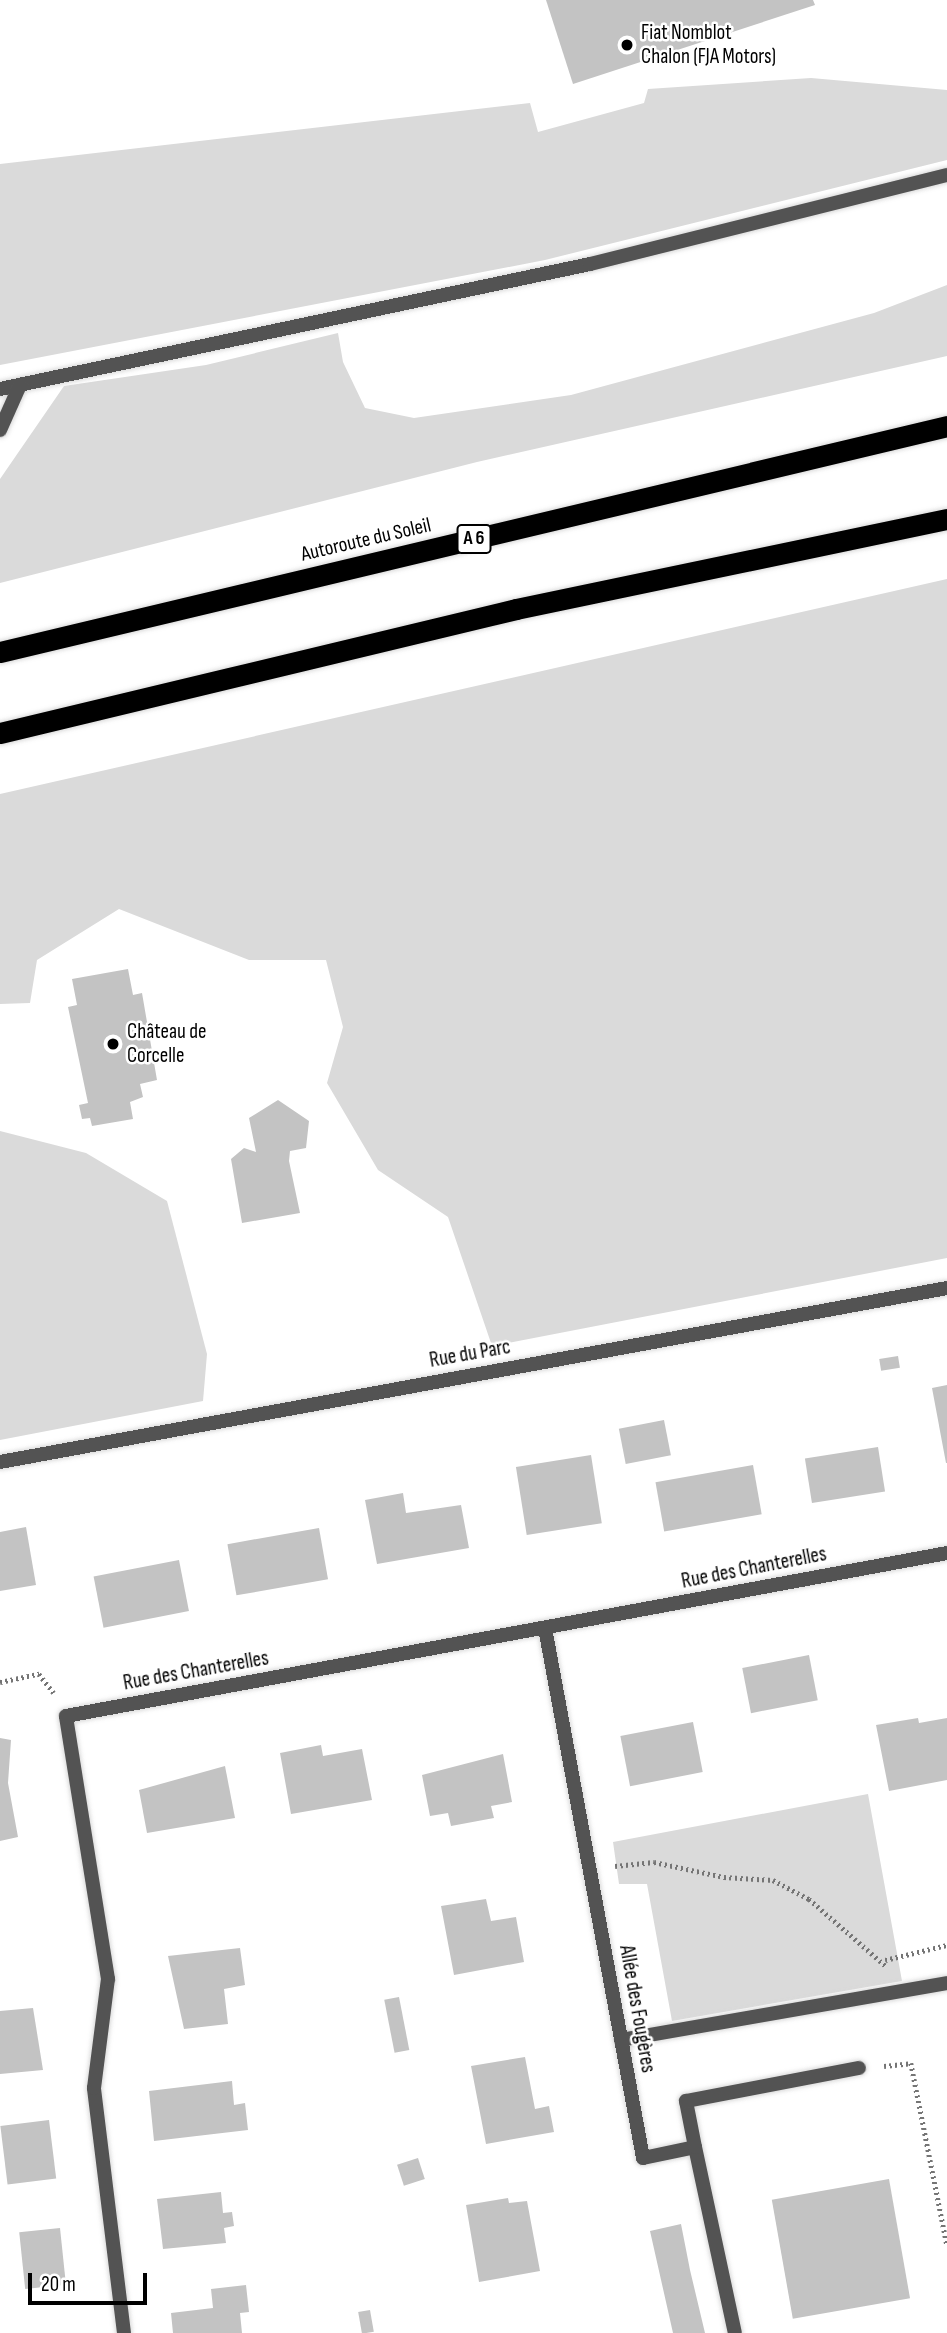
<!DOCTYPE html>
<meta charset="utf-8">
<style>
body{margin:0}
#map{position:relative;width:947px;height:2333px;overflow:hidden;background:#fff;font-family:"Sofia Sans Condensed",sans-serif}
div>[style]{position:absolute}
[style*='--x']{left:calc(var(--x)*1px);top:calc(var(--y)*1px);width:calc(var(--w)*1px);rotate:calc(var(--a)*1deg)}
.green>*{inset:0;background:#dadada}
.building>*{inset:0;background:#c3c3c3;transform-origin:0 0}
.path>*{height:4.5px;margin-top:-2.25px;transform-origin:0;background:repeating-linear-gradient(90deg,#757575 0 2px,transparent 0 5.5px)}
.roads{filter:drop-shadow(0 0 2px #dbdbdb) drop-shadow(0 0 2px #dbdbdb)}
.service>*{height:14px;margin:-7px;padding:0 7px;transform-origin:7px;border-radius:7px;background:#535353}
.minor>*{height:14px;margin:-7px;padding:0 7px;transform-origin:7px;border-radius:7px;background:#535353}
.tertiary>*{height:14px;margin:-7px;padding:0 7px;transform-origin:7px;border-radius:7px;background:#535353}
.motorway>*{height:21px;margin:-10.5px;padding:0 10.5px;transform-origin:10.5px;border-radius:10.5px;background:#000}
.dots>*{width:19px;height:19px;translate:-50% -50%;box-sizing:border-box;border:4px solid #fff;border-radius:50%}
span{translate:-50% -50%;white-space:nowrap;text-align:center;line-height:1.15;-webkit-text-stroke:5px #fff;paint-order:stroke}
.shield-label span{padding:2px 5px;background:#fff;border:2px solid;border-radius:5px;-webkit-text-stroke-width:0}
.shield-label{font-size:19px;color:#000;font-weight:700}
.poi-label{font-size:21px;color:#000}
.left{translate:0 -50%;text-align:left}
.street-label{font-size:21px;color:#000}
.scale{position:absolute;left:28px;top:2273px;width:119px;height:32px;box-sizing:border-box;border:4px solid #000;border-top:0;padding-left:9px;font-size:21px;line-height:24px;white-space:nowrap;color:#000;-webkit-text-stroke:5px #fff;paint-order:stroke}
</style>
<div id="map">
<div class="green">
<div style="clip-path:polygon(811px 78px,947px 90px,947px 160px,545px 260px,0 365px,0 164px,530px 103px,538px 132px,644px 103px,648px 89px)"></div>
<div style="clip-path:polygon(947px 285px,947px 356px,477px 462px,0 583px,0 479px,64px 386px,206px 365px,338px 333px,343px 362px,365px 408px,414px 418px,571px 395px,874px 313px)"></div>
<div style="clip-path:polygon(947px 579px,947px 1258px,492px 1346px,448px 1217px,378px 1170px,327px 1083px,343px 1027px,326px 960px,249px 960px,119px 909px,37px 960px,30px 1003px,0 1004px,0 794px)"></div>
<div style="clip-path:polygon(0 1131px,86px 1153px,167px 1201px,207px 1354px,203px 1401px,0 1440px)"></div>
<div style="clip-path:polygon(868px 1794px,902px 1981px,672px 2021px,647px 1884px,619px 1884px,613px 1842px)"></div>
</div>
<div class="building">
<div style="clip-path:polygon(546px 0,813px 0,815px 5px,573px 84px)"></div>
<div style="clip-path:polygon(128px 969px,133px 995px,142px 993px,157px 1080px,140px 1084px,143px 1097px,130px 1102px,133px 1119px,92px 1126px,90px 1118px,82px 1119px,79px 1105px,88px 1103px,68px 1007px,77px 1005px,72px 979px)"></div>
<div style="clip-path:polygon(278px 1100px,309px 1121px,306px 1148px,290px 1151px,289px 1161px,300px 1213px,242px 1223px,231px 1159px,244px 1148px,256px 1152px,249px 1118px)"></div>
<div style="left:898px;top:1356px;width:12px;height:19px;rotate:81deg"></div>
<div style="clip-path:polygon(947px 1385px,947px 1463px,946px 1463px,932px 1388px)"></div>
<div style="left:664px;top:1420px;width:36px;height:46px;rotate:79deg"></div>
<div style="left:878px;top:1447px;width:45px;height:74px;rotate:81deg"></div>
<div style="left:591px;top:1455px;width:69px;height:76px;rotate:81deg"></div>
<div style="left:753px;top:1465px;width:50px;height:99px;rotate:80deg"></div>
<div style="clip-path:polygon(403px 1493px,406px 1513px,461px 1505px,469px 1548px,377px 1564px,365px 1500px)"></div>
<div style="clip-path:polygon(26px 1527px,36px 1585px,0 1591px,0 1532px)"></div>
<div style="left:319px;top:1528px;width:52px;height:93px;rotate:80deg"></div>
<div style="left:179px;top:1560px;width:52px;height:87px;rotate:79deg"></div>
<div style="left:809px;top:1655px;width:46px;height:68px;rotate:79deg"></div>
<div style="clip-path:polygon(918px 1718px,919px 1723px,947px 1718px,947px 1780px,889px 1791px,876px 1725px)"></div>
<div style="left:693px;top:1722px;width:51px;height:74px;rotate:79deg"></div>
<div style="clip-path:polygon(0 1738px,11px 1740px,8px 1783px,18px 1837px,0 1841px)"></div>
<div style="clip-path:polygon(321px 1745px,323px 1756px,362px 1749px,372px 1800px,291px 1814px,280px 1753px)"></div>
<div style="clip-path:polygon(503px 1754px,512px 1802px,491px 1806px,494px 1818px,451px 1826px,448px 1813px,430px 1816px,422px 1775px)"></div>
<div style="clip-path:polygon(225px 1766px,235px 1818px,147px 1833px,139px 1790px)"></div>
<div style="clip-path:polygon(486px 1899px,491px 1921px,516px 1917px,524px 1962px,454px 1975px,441px 1906px)"></div>
<div style="clip-path:polygon(240px 1948px,245px 1985px,224px 1989px,228px 2024px,184px 2029px,168px 1956px)"></div>
<div style="left:399px;top:1997px;width:54px;height:15px;rotate:79deg"></div>
<div style="clip-path:polygon(33px 2008px,43px 2070px,0 2074px,0 2011px)"></div>
<div style="clip-path:polygon(525px 2057px,535px 2109px,549px 2106px,554px 2132px,486px 2144px,471px 2066px)"></div>
<div style="clip-path:polygon(232px 2081px,234px 2105px,245px 2103px,248px 2130px,154px 2141px,149px 2091px)"></div>
<div style="left:49px;top:2120px;width:59px;height:49px;rotate:83deg"></div>
<div style="left:418px;top:2158px;width:22px;height:22px;rotate:72deg"></div>
<div style="left:889px;top:2179px;width:121px;height:119px;rotate:80deg"></div>
<div style="clip-path:polygon(221px 2192px,223px 2213px,232px 2212px,234px 2226px,224px 2228px,226px 2243px,163px 2249px,157px 2199px)"></div>
<div style="clip-path:polygon(508px 2198px,509px 2203px,527px 2201px,540px 2271px,479px 2282px,466px 2205px)"></div>
<div style="clip-path:polygon(681px 2224px,690px 2270px,705px 2333px,673px 2333px,650px 2231px)"></div>
<div style="left:60px;top:2228px;width:57px;height:41px;rotate:84deg"></div>
<div style="clip-path:polygon(246px 2285px,249px 2312px,240px 2313px,242px 2333px,173px 2333px,171px 2313px,213px 2308px,211px 2289px)"></div>
<div style="left:370px;top:2310px;width:22px;height:12px;rotate:80deg"></div>
</div>
<div class="path">
<div style="--x:0;--y:1682;--w:40;--a:-12"></div>
<div style="--x:39;--y:1674;--w:24;--a:52"></div>
<div style="--x:615;--y:1866;--w:39;--a:-6"></div>
<div style="--x:654;--y:1862;--w:72;--a:12.1"></div>
<div style="--x:724;--y:1877;--w:49;--a:3.5"></div>
<div style="--x:773;--y:1880;--w:41;--a:27.8"></div>
<div style="--x:809;--y:1899;--w:103;--a:41.1"></div>
<div style="--x:885;--y:1960;--w:64;--a:-13.6"></div>
<div style="--x:884;--y:2066;--w:27;--a:-6"></div>
<div style="--x:911;--y:2063;--w:185;--a:78.8"></div>
</div>
<div class="roads">
<div class="service">
<div style="--x:0;--y:389;--w:603;--a:-11.96"></div>
<div style="--x:590;--y:264;--w:368;--a:-14"></div>
<div style="--x:0;--y:430;--w:49;--a:-66"></div>
<div style="--x:621;--y:2040;--w:331;--a:-9.9"></div>
</div>
<div class="minor">
<div style="--x:545;--y:1628;--w:539;--a:79.52"></div>
<div style="--x:643;--y:2158;--w:53;--a:-11.9"></div>
<div style="--x:695;--y:2147;--w:190;--a:77.9"></div>
<div style="--x:695;--y:2147;--w:47;--a:-101.1"></div>
<div style="--x:686;--y:2101;--w:176;--a:-10.8"></div>
<div style="--x:124;--y:2333;--w:247;--a:-97"></div>
<div style="--x:94;--y:2088;--w:110;--a:-82.7"></div>
<div style="--x:108;--y:1979;--w:266;--a:-99.1"></div>
<div style="--x:66;--y:1716;--w:896;--a:-10.48"></div>
</div>
<div class="tertiary">
<div style="--x:0;--y:1462;--w:963;--a:-10.41"></div>
</div>
<div class="motorway">
<div style="--x:0;--y:652;--w:974;--a:-13.42"></div>
<div style="--x:0;--y:733;--w:531;--a:-13.51"></div>
<div style="--x:516;--y:609;--w:440;--a:-11.8"></div>
</div>
</div>
<div class="dots">
<div style="left:627px;top:45px;background:#000"></div>
<div style="left:113px;top:1044px;background:#000"></div>
</div>
<div class="shield-label">
<span style="left:474px;top:539px">A 6</span>
</div>
<div class="poi-label">
<span class="left" style="left:641px;top:45px">Fiat Nomblot<br>Chalon (FJA Motors)</span>
<span class="left" style="left:127px;top:1044px">Château de<br>Corcelle</span>
</div>
<div class="street-label">
<span style="left:366px;top:540px;rotate:-13deg">Autoroute du Soleil</span>
<span style="left:470px;top:1354px;rotate:-10deg">Rue du Parc</span>
<span style="left:754px;top:1568px;rotate:-11deg">Rue des Chanterelles</span>
<span style="left:196px;top:1671px;rotate:-10deg">Rue des Chanterelles</span>
<span style="left:637px;top:2009px;rotate:80deg">Allée des Fougères</span>
</div>
<div class="scale">20 m</div>
</div>
